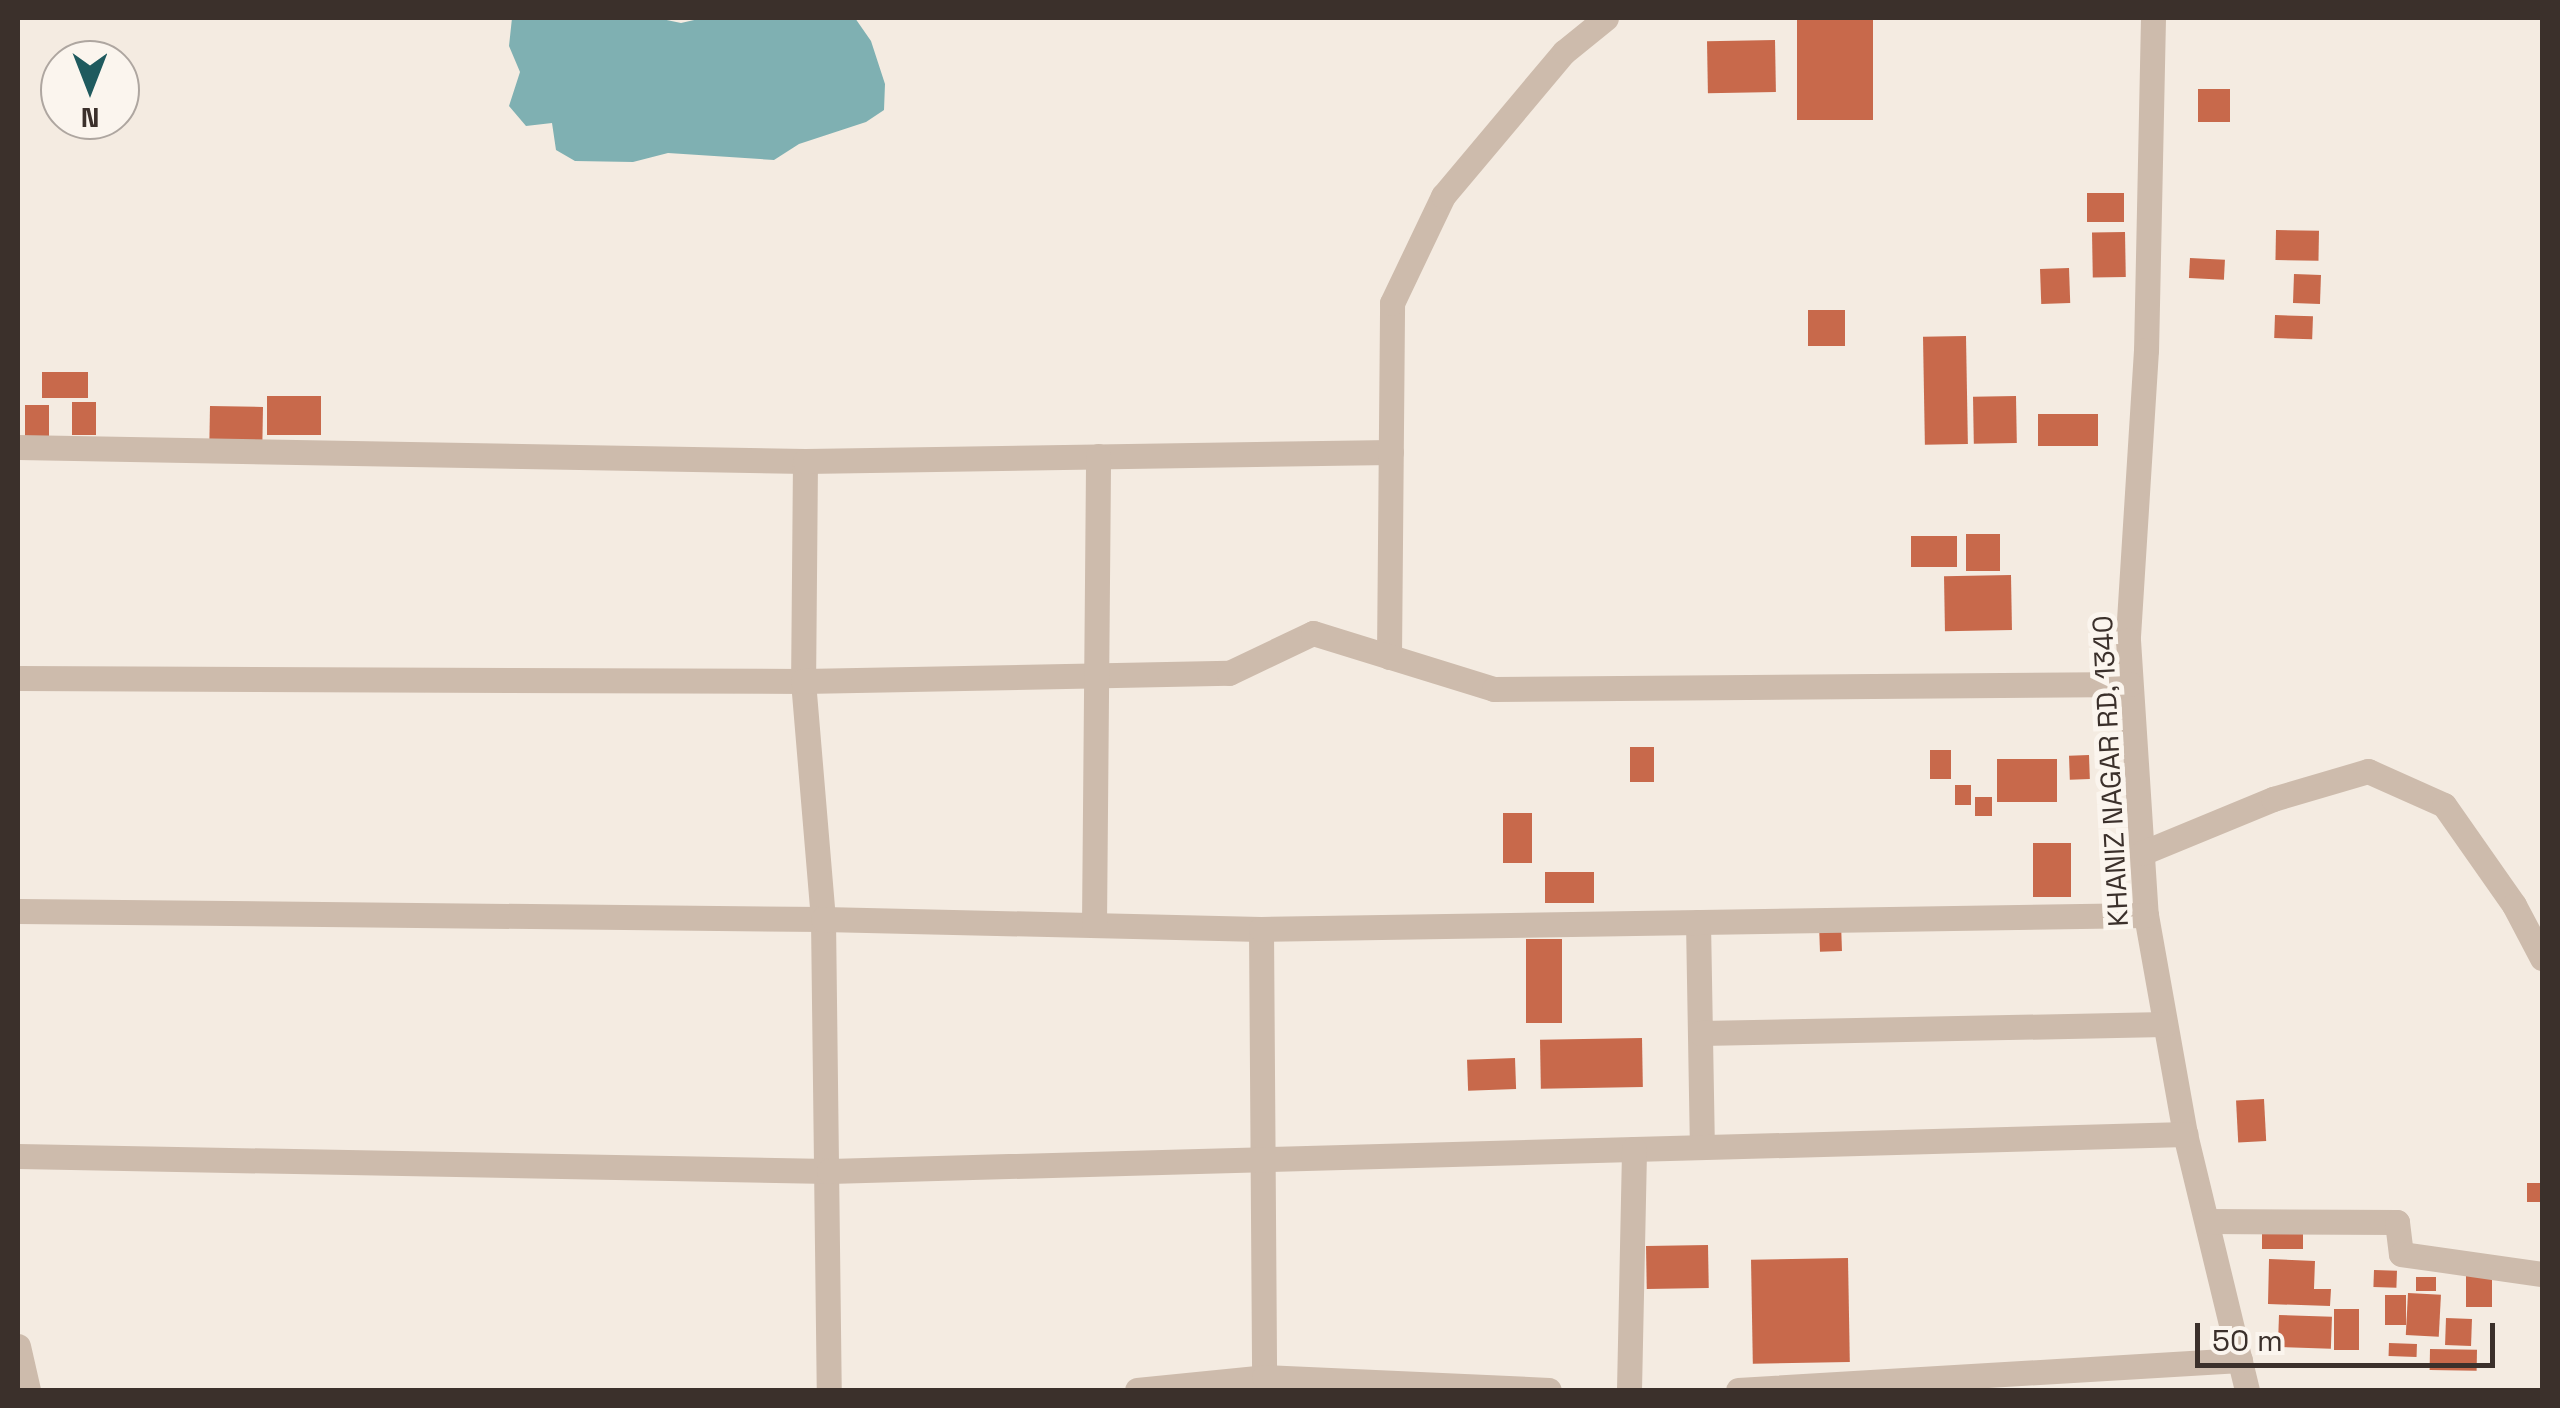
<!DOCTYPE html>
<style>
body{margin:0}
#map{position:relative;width:2560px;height:1408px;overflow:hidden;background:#f4ebe1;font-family:"Space Grotesk",sans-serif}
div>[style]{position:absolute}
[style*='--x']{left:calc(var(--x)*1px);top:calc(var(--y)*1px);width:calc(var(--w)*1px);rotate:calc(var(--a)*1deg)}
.water>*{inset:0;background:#7fb0b2}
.building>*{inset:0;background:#c8694b;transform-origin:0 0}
.minor>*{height:25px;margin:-12.5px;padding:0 12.5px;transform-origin:12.5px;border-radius:12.5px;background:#cdbbac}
span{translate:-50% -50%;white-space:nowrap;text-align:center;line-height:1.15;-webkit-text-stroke:10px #fbf5ee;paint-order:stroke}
.street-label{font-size:28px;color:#3b302b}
.frame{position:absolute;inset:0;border:20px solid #3b302b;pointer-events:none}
.north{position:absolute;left:40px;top:40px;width:100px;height:100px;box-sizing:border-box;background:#fbf5ee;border:2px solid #aea6a0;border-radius:50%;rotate:180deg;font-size:28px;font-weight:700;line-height:40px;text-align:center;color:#3b302b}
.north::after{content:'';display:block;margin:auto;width:35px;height:45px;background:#1f5a5e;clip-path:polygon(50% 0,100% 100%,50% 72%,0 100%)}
.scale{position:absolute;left:2195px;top:1323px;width:300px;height:45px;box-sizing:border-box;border:5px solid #3b302b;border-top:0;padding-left:12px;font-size:30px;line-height:35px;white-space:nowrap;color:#3b302b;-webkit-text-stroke:8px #fbf5ee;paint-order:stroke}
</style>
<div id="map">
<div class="water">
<div style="clip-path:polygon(512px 18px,657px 18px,681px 23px,703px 18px,855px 18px,871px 41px,885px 84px,884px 110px,866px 122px,799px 144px,774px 160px,668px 153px,633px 162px,575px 161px,556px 150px,552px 123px,526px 126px,509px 106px,520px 72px,509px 46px)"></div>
</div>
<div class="building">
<div style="left:1797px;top:20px;width:76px;height:100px"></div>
<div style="left:1775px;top:40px;width:52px;height:68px;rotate:89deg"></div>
<div style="left:2230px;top:89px;width:33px;height:32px;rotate:90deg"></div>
<div style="left:2087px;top:193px;width:37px;height:29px"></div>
<div style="left:2276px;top:230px;width:43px;height:30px;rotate:1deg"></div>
<div style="left:2125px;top:232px;width:45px;height:33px;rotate:89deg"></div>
<div style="left:2190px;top:258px;width:35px;height:20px;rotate:3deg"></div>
<div style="left:2069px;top:268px;width:35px;height:29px;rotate:88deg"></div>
<div style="left:2294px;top:274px;width:27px;height:29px;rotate:2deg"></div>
<div style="left:1808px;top:310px;width:37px;height:36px"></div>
<div style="left:2275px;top:315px;width:38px;height:23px;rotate:2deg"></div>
<div style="left:1966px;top:336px;width:108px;height:43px;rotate:89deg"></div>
<div style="left:42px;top:372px;width:46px;height:26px"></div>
<div style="left:267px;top:396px;width:54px;height:39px"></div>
<div style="left:2016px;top:396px;width:47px;height:43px;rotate:89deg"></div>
<div style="left:72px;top:402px;width:24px;height:33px"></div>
<div style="left:25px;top:405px;width:24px;height:31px"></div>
<div style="left:210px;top:406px;width:53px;height:34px;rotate:1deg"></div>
<div style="left:2098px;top:414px;width:32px;height:60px;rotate:90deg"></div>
<div style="left:2000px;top:534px;width:37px;height:34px;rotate:90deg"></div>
<div style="left:1911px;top:536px;width:46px;height:31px"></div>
<div style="left:2011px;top:575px;width:55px;height:67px;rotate:89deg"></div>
<div style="left:1630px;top:747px;width:24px;height:35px"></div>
<div style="left:1930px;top:750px;width:21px;height:29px"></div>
<div style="left:2089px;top:755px;width:24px;height:20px;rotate:88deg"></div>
<div style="left:1997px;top:759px;width:60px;height:43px"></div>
<div style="left:1971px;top:785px;width:20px;height:16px;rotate:90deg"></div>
<div style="left:1992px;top:797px;width:19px;height:17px;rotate:90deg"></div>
<div style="left:1503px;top:813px;width:29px;height:50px"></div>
<div style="left:2071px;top:843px;width:54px;height:38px;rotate:90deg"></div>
<div style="left:1594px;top:872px;width:31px;height:49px;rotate:90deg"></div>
<div style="left:1841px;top:923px;width:28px;height:22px;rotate:88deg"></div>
<div style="left:1526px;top:939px;width:36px;height:84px"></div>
<div style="left:1642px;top:1038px;width:49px;height:102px;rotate:89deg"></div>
<div style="left:1515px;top:1058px;width:31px;height:48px;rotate:88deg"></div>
<div style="left:2264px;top:1099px;width:42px;height:28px;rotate:87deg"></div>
<div style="left:2527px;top:1183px;width:15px;height:19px"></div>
<div style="left:2303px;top:1228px;width:21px;height:41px;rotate:90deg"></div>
<div style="left:1708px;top:1245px;width:43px;height:62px;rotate:89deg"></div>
<div style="left:1848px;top:1258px;width:104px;height:97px;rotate:89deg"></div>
<div style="clip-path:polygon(2269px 1259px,2315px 1261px,2314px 1289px,2331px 1289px,2330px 1306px,2268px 1304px)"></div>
<div style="left:2374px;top:1270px;width:23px;height:17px;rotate:2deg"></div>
<div style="left:2466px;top:1275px;width:26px;height:32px"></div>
<div style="left:2416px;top:1277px;width:20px;height:14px"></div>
<div style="left:2408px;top:1293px;width:33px;height:42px;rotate:3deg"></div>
<div style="left:2385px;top:1295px;width:21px;height:30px"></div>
<div style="left:2334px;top:1309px;width:25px;height:41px"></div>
<div style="left:2279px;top:1315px;width:53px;height:32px;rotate:2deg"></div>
<div style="left:2446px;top:1318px;width:26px;height:27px;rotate:2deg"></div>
<div style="left:2389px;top:1343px;width:28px;height:13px;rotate:2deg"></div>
<div style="left:2430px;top:1349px;width:47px;height:21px;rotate:1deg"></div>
</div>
<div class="minor">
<div style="--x:2153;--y:18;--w:332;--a:91.2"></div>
<div style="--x:2146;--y:350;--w:291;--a:93.6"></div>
<div style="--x:2128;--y:640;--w:276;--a:86.3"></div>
<div style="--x:2146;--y:915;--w:222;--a:79.9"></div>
<div style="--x:2185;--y:1134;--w:263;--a:76.4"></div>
<div style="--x:18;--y:447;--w:787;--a:1.02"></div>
<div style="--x:805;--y:461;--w:220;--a:90.5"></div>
<div style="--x:803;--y:681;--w:239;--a:85.2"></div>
<div style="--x:823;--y:919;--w:471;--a:89.3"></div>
<div style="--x:805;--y:461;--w:586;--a:-0.88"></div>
<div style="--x:1389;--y:657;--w:354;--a:-89.5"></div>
<div style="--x:1392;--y:303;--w:119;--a:-64.5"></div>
<div style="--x:1443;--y:196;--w:188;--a:-50"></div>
<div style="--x:1564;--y:52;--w:54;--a:-39"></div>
<div style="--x:18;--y:678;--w:785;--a:0.22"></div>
<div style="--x:803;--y:681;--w:426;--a:-1.1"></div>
<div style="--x:1229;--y:673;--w:93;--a:-25.5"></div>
<div style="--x:1313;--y:633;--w:189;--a:17.2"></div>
<div style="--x:1494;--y:689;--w:636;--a:-0.45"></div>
<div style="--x:2142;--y:853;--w:142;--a:-22.4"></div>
<div style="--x:2273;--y:799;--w:99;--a:-16.4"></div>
<div style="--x:2368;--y:771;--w:83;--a:24.1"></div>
<div style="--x:2444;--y:805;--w:122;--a:55"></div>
<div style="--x:2514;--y:905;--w:60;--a:62.2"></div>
<div style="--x:18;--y:911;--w:805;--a:0.57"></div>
<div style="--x:823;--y:919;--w:438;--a:1.3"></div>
<div style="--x:1261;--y:929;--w:461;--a:89.6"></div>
<div style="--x:1698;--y:922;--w:225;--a:89"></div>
<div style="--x:1094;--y:925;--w:469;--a:-89.5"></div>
<div style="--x:1261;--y:929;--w:885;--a:-0.91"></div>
<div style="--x:1700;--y:1033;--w:465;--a:-1.1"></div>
<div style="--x:18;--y:1156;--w:811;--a:1.06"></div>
<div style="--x:829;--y:1171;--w:1357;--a:-1.56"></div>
<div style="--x:2207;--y:1221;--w:190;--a:0.3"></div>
<div style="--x:2397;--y:1222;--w:32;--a:83"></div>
<div style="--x:2401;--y:1254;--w:142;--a:8.1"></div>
<div style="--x:18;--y:1346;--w:45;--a:77.2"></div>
<div style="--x:1137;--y:1390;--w:128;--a:-5.8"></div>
<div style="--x:1264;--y:1377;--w:285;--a:2.6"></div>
<div style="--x:1629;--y:1390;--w:241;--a:-88.8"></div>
<div style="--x:1738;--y:1390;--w:503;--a:-3.42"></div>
</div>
<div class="street-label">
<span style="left:2110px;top:771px;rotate:-93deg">KHANIZ NAGAR RD, 1340</span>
</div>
<div class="frame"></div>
<div class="north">N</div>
<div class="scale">50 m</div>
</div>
